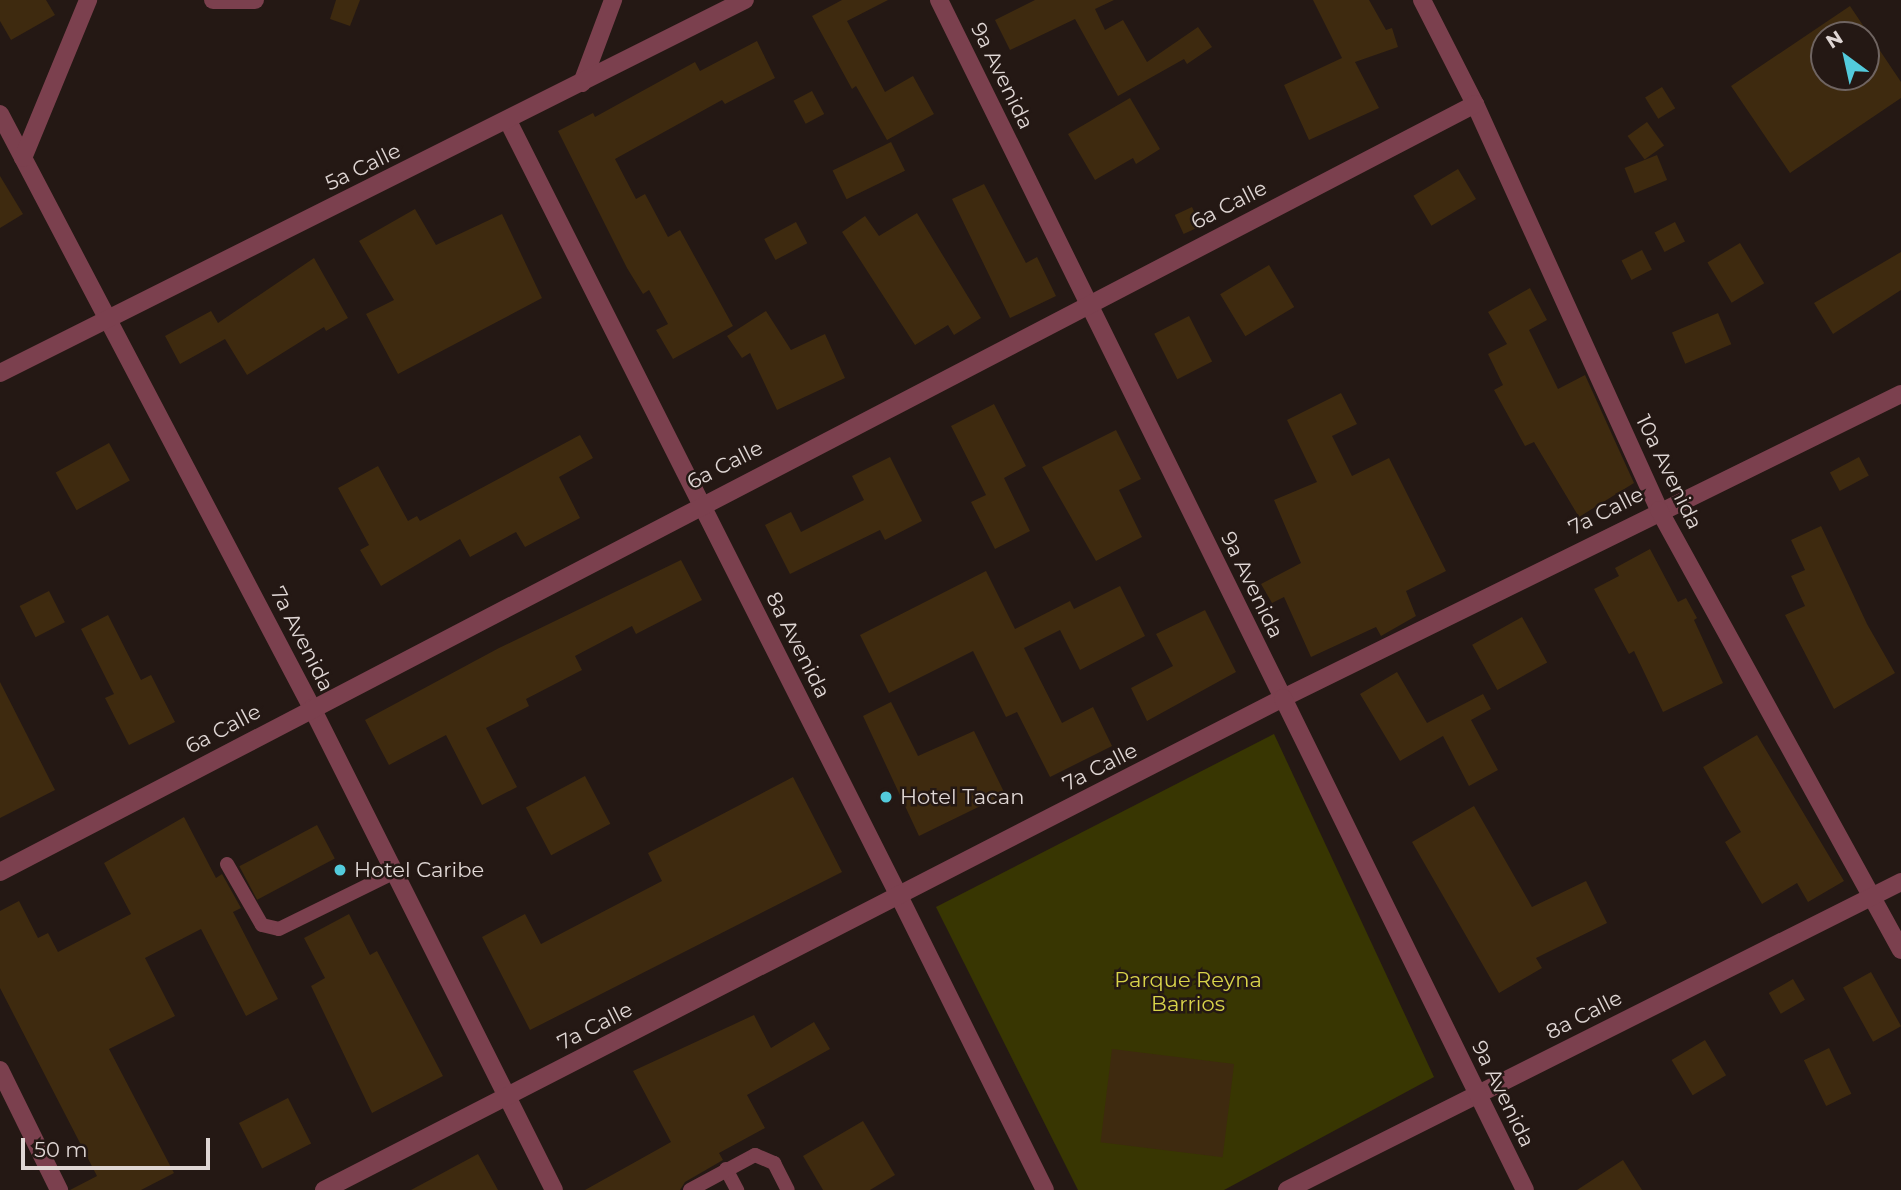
<!DOCTYPE html>
<style>
body{margin:0}
#map{position:relative;width:1901px;height:1190px;overflow:hidden;background:#241814;font-family:Montserrat,sans-serif}
div>[style]{position:absolute}
[style*='--x']{left:calc(var(--x)*1px);top:calc(var(--y)*1px);width:calc(var(--w)*1px);rotate:calc(var(--a)*1deg)}
.green>*{inset:0;background:#383602}
.building>*{inset:0;background:#3e2a0f;transform-origin:0 0}
.service>*{height:14px;margin:-7px;padding:0 7px;transform-origin:7px;border-radius:7px;background:#7b404e}
.minor>*{height:18px;margin:-9px;padding:0 9px;transform-origin:9px;border-radius:9px;background:#7b404e}
.tertiary>*{height:18px;margin:-9px;padding:0 9px;transform-origin:9px;border-radius:9px;background:#7b404e}
.dots>*{width:19px;height:19px;translate:-50% -50%;box-sizing:border-box;border:4px solid #241814;border-radius:50%}
span{translate:-50% -50%;white-space:nowrap;text-align:center;line-height:1.15;-webkit-text-stroke:5px #241814;paint-order:stroke}
.street-label{font-size:21px;color:#dfd6d4}
.poi-label{font-size:21px;color:#dfd6d4}
.left{translate:0 -50%;text-align:left}
.park-label{font-size:21px;color:#d8d34a}
.north{position:absolute;left:1810px;top:21px;width:70px;height:70px;box-sizing:border-box;background:#241814;border:2px solid #6f6461;border-radius:50%;rotate:327deg;font-size:19px;font-weight:700;line-height:28px;text-align:center;color:#dfd6d4}
.north::after{content:'';display:block;margin:auto;width:24px;height:32px;background:#53cbdc;clip-path:polygon(50% 0,100% 100%,50% 72%,0 100%)}
.scale{position:absolute;left:21px;top:1138px;width:189px;height:32px;box-sizing:border-box;border:4px solid #dfd6d4;border-top:0;padding-left:9px;font-size:21px;line-height:24px;white-space:nowrap;color:#dfd6d4;-webkit-text-stroke:5px #241814;paint-order:stroke}
</style>
<div id="map">
<div class="green">
<div style="clip-path:polygon(1274px 734px,1434px 1077px,1224px 1190px,1078px 1190px,936px 907px)"></div>
</div>
<div class="building">
<div style="clip-path:polygon(0 0,46px 0,55px 15px,11px 40px,0 21px)"></div>
<div style="clip-path:polygon(336px 0,360px 0,350px 26px,330px 19px)"></div>
<div style="clip-path:polygon(842px 0,888px 0,847px 21px,885px 92px,913px 76px,934px 114px,887px 140px,856px 86px,852px 89px,812px 16px)"></div>
<div style="clip-path:polygon(1035px 0,1114px 0,1095px 9px,1105px 30px,1123px 20px,1147px 62px,1198px 27px,1212px 47px,1187px 64px,1184px 59px,1118px 96px,1075px 19px,1010px 50px,995px 20px)"></div>
<div style="clip-path:polygon(1313px 0,1369px 0,1386px 30px,1392px 28px,1398px 47px,1355px 62px,1379px 108px,1309px 140px,1284px 85px,1342px 58px)"></div>
<div style="clip-path:polygon(evenodd,1850px 6px,1901px 82px,1901px 98px,1790px 173px,1731px 86px,1850px 6px,1824px 35px,1866px 35px,1866px 77px,1824px 77px,1824px 35px)"></div>
<div style="clip-path:polygon(757px 41px,775px 78px,725px 104px,722px 100px,615px 159px,636px 199px,645px 194px,668px 237px,680px 230px,733px 326px,673px 359px,656px 330px,668px 324px,649px 290px,643px 294px,627px 268px,558px 131px,593px 113px,595px 117px,695px 62px,700px 71px)"></div>
<div style="left:1662px;top:87px;width:25px;height:20px;rotate:58deg"></div>
<div style="left:812px;top:91px;width:26px;height:21px;rotate:62deg"></div>
<div style="clip-path:polygon(1130px 98px,1160px 149px,1136px 164px,1133px 158px,1095px 180px,1068px 134px)"></div>
<div style="left:1647px;top:122px;width:29px;height:24px;rotate:54deg"></div>
<div style="left:891px;top:142px;width:32px;height:65px;rotate:64deg"></div>
<div style="left:1657px;top:155px;width:27px;height:35px;rotate:68deg"></div>
<div style="left:1458px;top:169px;width:35px;height:52px;rotate:59deg"></div>
<div style="clip-path:polygon(0 176px,23px 214px,0 228px)"></div>
<div style="clip-path:polygon(984px 184px,1026px 263px,1037px 257px,1056px 296px,1010px 318px,952px 199px)"></div>
<div style="left:1192px;top:207px;width:21px;height:19px;rotate:65deg"></div>
<div style="clip-path:polygon(415px 209px,436px 245px,502px 214px,542px 298px,398px 374px,366px 314px,394px 300px,359px 241px)"></div>
<div style="clip-path:polygon(917px 213px,981px 318px,954px 335px,948px 325px,915px 345px,842px 232px,865px 216px,879px 236px)"></div>
<div style="left:796px;top:222px;width:24px;height:36px;rotate:62deg"></div>
<div style="left:1675px;top:222px;width:22px;height:23px;rotate:63deg"></div>
<div style="left:1740px;top:243px;width:47px;height:38px;rotate:59deg"></div>
<div style="left:1642px;top:250px;width:22px;height:23px;rotate:63deg"></div>
<div style="clip-path:polygon(1901px 252px,1901px 290px,1833px 334px,1814px 303px)"></div>
<div style="clip-path:polygon(314px 258px,348px 318px,326px 331px,324px 327px,247px 375px,225px 339px,180px 364px,165px 336px,211px 311px,218px 323px)"></div>
<div style="left:1269px;top:265px;width:49px;height:57px;rotate:59deg"></div>
<div style="clip-path:polygon(1530px 288px,1547px 320px,1529px 330px,1558px 389px,1585px 375px,1634px 483px,1579px 517px,1534px 442px,1525px 446px,1494px 390px,1503px 385px,1488px 354px,1507px 344px,1488px 312px)"></div>
<div style="clip-path:polygon(766px 311px,791px 350px,825px 334px,845px 378px,777px 410px,750px 353px,742px 358px,727px 336px)"></div>
<div style="left:1718px;top:313px;width:34px;height:50px;rotate:67deg"></div>
<div style="left:1189px;top:316px;width:51px;height:39px;rotate:63deg"></div>
<div style="clip-path:polygon(1341px 393px,1357px 424px,1332px 436px,1352px 476px,1389px 458px,1446px 571px,1406px 591px,1416px 616px,1381px 636px,1376px 627px,1311px 657px,1284px 597px,1272px 603px,1261px 584px,1301px 563px,1274px 500px,1317px 482px,1287px 420px)"></div>
<div style="clip-path:polygon(994px 404px,1026px 466px,1004px 478px,1030px 531px,995px 549px,971px 502px,986px 495px,951px 426px)"></div>
<div style="clip-path:polygon(1116px 430px,1141px 479px,1119px 490px,1142px 537px,1096px 561px,1042px 467px)"></div>
<div style="clip-path:polygon(580px 435px,593px 458px,559px 477px,580px 518px,525px 547px,516px 532px,470px 557px,460px 539px,381px 586px,360px 550px,369px 545px,338px 488px,378px 466px,408px 521px,417px 516px,420px 521px)"></div>
<div style="left:109px;top:443px;width:43px;height:61px;rotate:61deg"></div>
<div style="clip-path:polygon(890px 457px,922px 521px,885px 540px,880px 530px,790px 574px,765px 525px,791px 512px,801px 532px,864px 500px,852px 476px)"></div>
<div style="left:1859px;top:457px;width:21px;height:33px;rotate:62deg"></div>
<div style="clip-path:polygon(1821px 526px,1867px 624px,1895px 673px,1834px 709px,1785px 615px,1805px 606px,1791px 576px,1805px 570px,1791px 540px)"></div>
<div style="clip-path:polygon(1650px 549px,1678px 602px,1686px 598px,1697px 618px,1694px 620px,1723px 683px,1663px 712px,1634px 651px,1629px 654px,1594px 589px,1619px 576px,1615px 568px)"></div>
<div style="clip-path:polygon(681px 560px,702px 600px,636px 634px,632px 626px,575px 656px,582px 670px,526px 699px,529px 706px,486px 728px,517px 787px,482px 805px,446px 735px,389px 765px,365px 720px,499px 648px)"></div>
<div style="clip-path:polygon(986px 571px,1015px 629px,1070px 601px,1074px 609px,1120px 586px,1145px 636px,1080px 670px,1060px 630px,1024px 648px,1062px 723px,1093px 707px,1112px 746px,1050px 777px,1017px 712px,1006px 717px,973px 651px,889px 693px,860px 635px)"></div>
<div style="left:49px;top:591px;width:35px;height:33px;rotate:63deg"></div>
<div style="clip-path:polygon(1205px 610px,1236px 672px,1147px 721px,1131px 688px,1173px 666px,1156px 634px)"></div>
<div style="clip-path:polygon(108px 615px,141px 680px,151px 675px,175px 722px,129px 745px,105px 698px,114px 694px,81px 629px)"></div>
<div style="left:1522px;top:617px;width:52px;height:57px;rotate:61deg"></div>
<div style="clip-path:polygon(1397px 672px,1427px 723px,1483px 694px,1491px 709px,1471px 720px,1498px 770px,1469px 786px,1443px 736px,1400px 761px,1360px 694px)"></div>
<div style="clip-path:polygon(0 682px,55px 790px,0 818px)"></div>
<div style="clip-path:polygon(891px 702px,918px 756px,974px 731px,1005px 794px,919px 836px,863px 716px)"></div>
<div style="clip-path:polygon(1757px 735px,1844px 881px,1808px 902px,1797px 883px,1762px 904px,1725px 842px,1741px 832px,1703px 767px)"></div>
<div style="left:585px;top:776px;width:54px;height:67px;rotate:62deg"></div>
<div style="clip-path:polygon(793px 777px,842px 872px,530px 1030px,482px 937px,525px 914px,541px 944px,662px 881px,648px 853px)"></div>
<div style="clip-path:polygon(1474px 806px,1532px 907px,1586px 881px,1607px 923px,1536px 958px,1542px 968px,1499px 993px,1412px 842px)"></div>
<div style="clip-path:polygon(184px 817px,216px 878px,222px 874px,241px 908px,233px 912px,278px 999px,246px 1016px,201px 929px,145px 958px,175px 1016px,109px 1049px,174px 1173px,141px 1190px,70px 1190px,97px 1176px,0 988px,0 911px,19px 901px,38px 938px,48px 933px,58px 952px,131px 914px,104px 863px)"></div>
<div style="left:317px;top:825px;width:38px;height:88px;rotate:62deg"></div>
<div style="clip-path:polygon(349px 914px,370px 955px,377px 951px,443px 1076px,372px 1113px,311px 986px,325px 978px,304px 938px)"></div>
<div style="left:1871px;top:972px;width:62px;height:32px;rotate:61deg"></div>
<div style="left:1793px;top:979px;width:24px;height:28px;rotate:60deg"></div>
<div style="clip-path:polygon(754px 1015px,771px 1048px,814px 1022px,830px 1049px,747px 1095px,765px 1128px,719px 1153px,723px 1160px,685px 1182px,680px 1190px,585px 1190px,671px 1142px,633px 1071px)"></div>
<div style="left:1705px;top:1040px;width:41px;height:39px;rotate:59deg"></div>
<div style="left:1829px;top:1048px;width:51px;height:28px;rotate:64deg"></div>
<div style="left:1112px;top:1049px;width:123px;height:94px;rotate:7deg"></div>
<div style="left:288px;top:1098px;width:51px;height:55px;rotate:63deg"></div>
<div style="clip-path:polygon(863px 1121px,895px 1175px,870px 1190px,823px 1190px,803px 1156px)"></div>
<div style="clip-path:polygon(478px 1154px,498px 1190px,411px 1190px)"></div>
<div style="clip-path:polygon(1623px 1160px,1642px 1190px,1577px 1190px)"></div>
</div>
<div class="service">
<div style="--x:227;--y:864;--w:70;--a:60.2"></div>
<div style="--x:262;--y:925;--w:17;--a:13"></div>
<div style="--x:279;--y:929;--w:127;--a:-26.2"></div>
<div style="--x:726;--y:1169;--w:24;--a:62"></div>
<div style="--x:690;--y:1190;--w:74;--a:-28.3"></div>
<div style="--x:755;--y:1155;--w:21;--a:23"></div>
<div style="--x:774;--y:1163;--w:30;--a:63"></div>
</div>
<div class="minor">
<div style="--x:213;--y:0;--w:42;--a:0"></div>
<div style="--x:939;--y:0;--w:778;--a:63.76"></div>
<div style="--x:1283;--y:698;--w:689;--a:-26.19"></div>
<div style="--x:1422;--y:0;--w:117;--a:63"></div>
<div style="--x:1475;--y:104;--w:446;--a:65.6"></div>
<div style="--x:1659;--y:510;--w:502;--a:61.19"></div>
<div style="--x:582;--y:83;--w:89;--a:-69.5"></div>
<div style="--x:0;--y:114;--w:671;--a:62.29"></div>
<div style="--x:312;--y:708;--w:539;--a:63.34"></div>
<div style="--x:508;--y:121;--w:868;--a:63.23"></div>
<div style="--x:23;--y:158;--w:171;--a:-67.6"></div>
<div style="--x:0;--y:373;--w:833;--a:-26.6"></div>
<div style="--x:0;--y:872;--w:1663;--a:-27.5"></div>
<div style="--x:0;--y:1070;--w:134;--a:63.8"></div>
<div style="--x:1287;--y:1190;--w:687;--a:-26.64"></div>
</div>
<div class="tertiary">
<div style="--x:899;--y:896;--w:328;--a:63.6"></div>
<div style="--x:324;--y:1190;--w:1078;--a:-27.16"></div>
<div style="--x:1283;--y:698;--w:548;--a:63.81"></div>
</div>
<div class="dots">
<div style="left:886px;top:797px;background:#53cbdc"></div>
<div style="left:340px;top:870px;background:#53cbdc"></div>
</div>
<div class="street-label">
<span style="left:1002px;top:76px;rotate:64deg">9a Avenida</span>
<span style="left:363px;top:167px;rotate:-26deg">5a Calle</span>
<span style="left:1229px;top:205px;rotate:-27deg">6a Calle</span>
<span style="left:725px;top:465px;rotate:-27deg">6a Calle</span>
<span style="left:1669px;top:472px;rotate:64deg">10a Avenida</span>
<span style="left:1606px;top:511px;rotate:-27deg">7a Calle</span>
<span style="left:1252px;top:585px;rotate:64deg">9a Avenida</span>
<span style="left:302px;top:639px;rotate:63deg">7a Avenida</span>
<span style="left:798px;top:645px;rotate:63deg">8a Avenida</span>
<span style="left:223px;top:729px;rotate:-28deg">6a Calle</span>
<span style="left:1100px;top:767px;rotate:-27deg">7a Calle</span>
<span style="left:1584px;top:1015px;rotate:-27deg">8a Calle</span>
<span style="left:595px;top:1026px;rotate:-27deg">7a Calle</span>
<span style="left:1503px;top:1094px;rotate:64deg">9a Avenida</span>
</div>
<div class="poi-label">
<span class="left" style="left:900px;top:797px">Hotel Tacan</span>
<span class="left" style="left:354px;top:870px">Hotel Caribe</span>
</div>
<div class="park-label">
<span style="left:1188px;top:992px">Parque Reyna<br>Barrios</span>
</div>
<div class="north">N</div>
<div class="scale">50 m</div>
</div>
